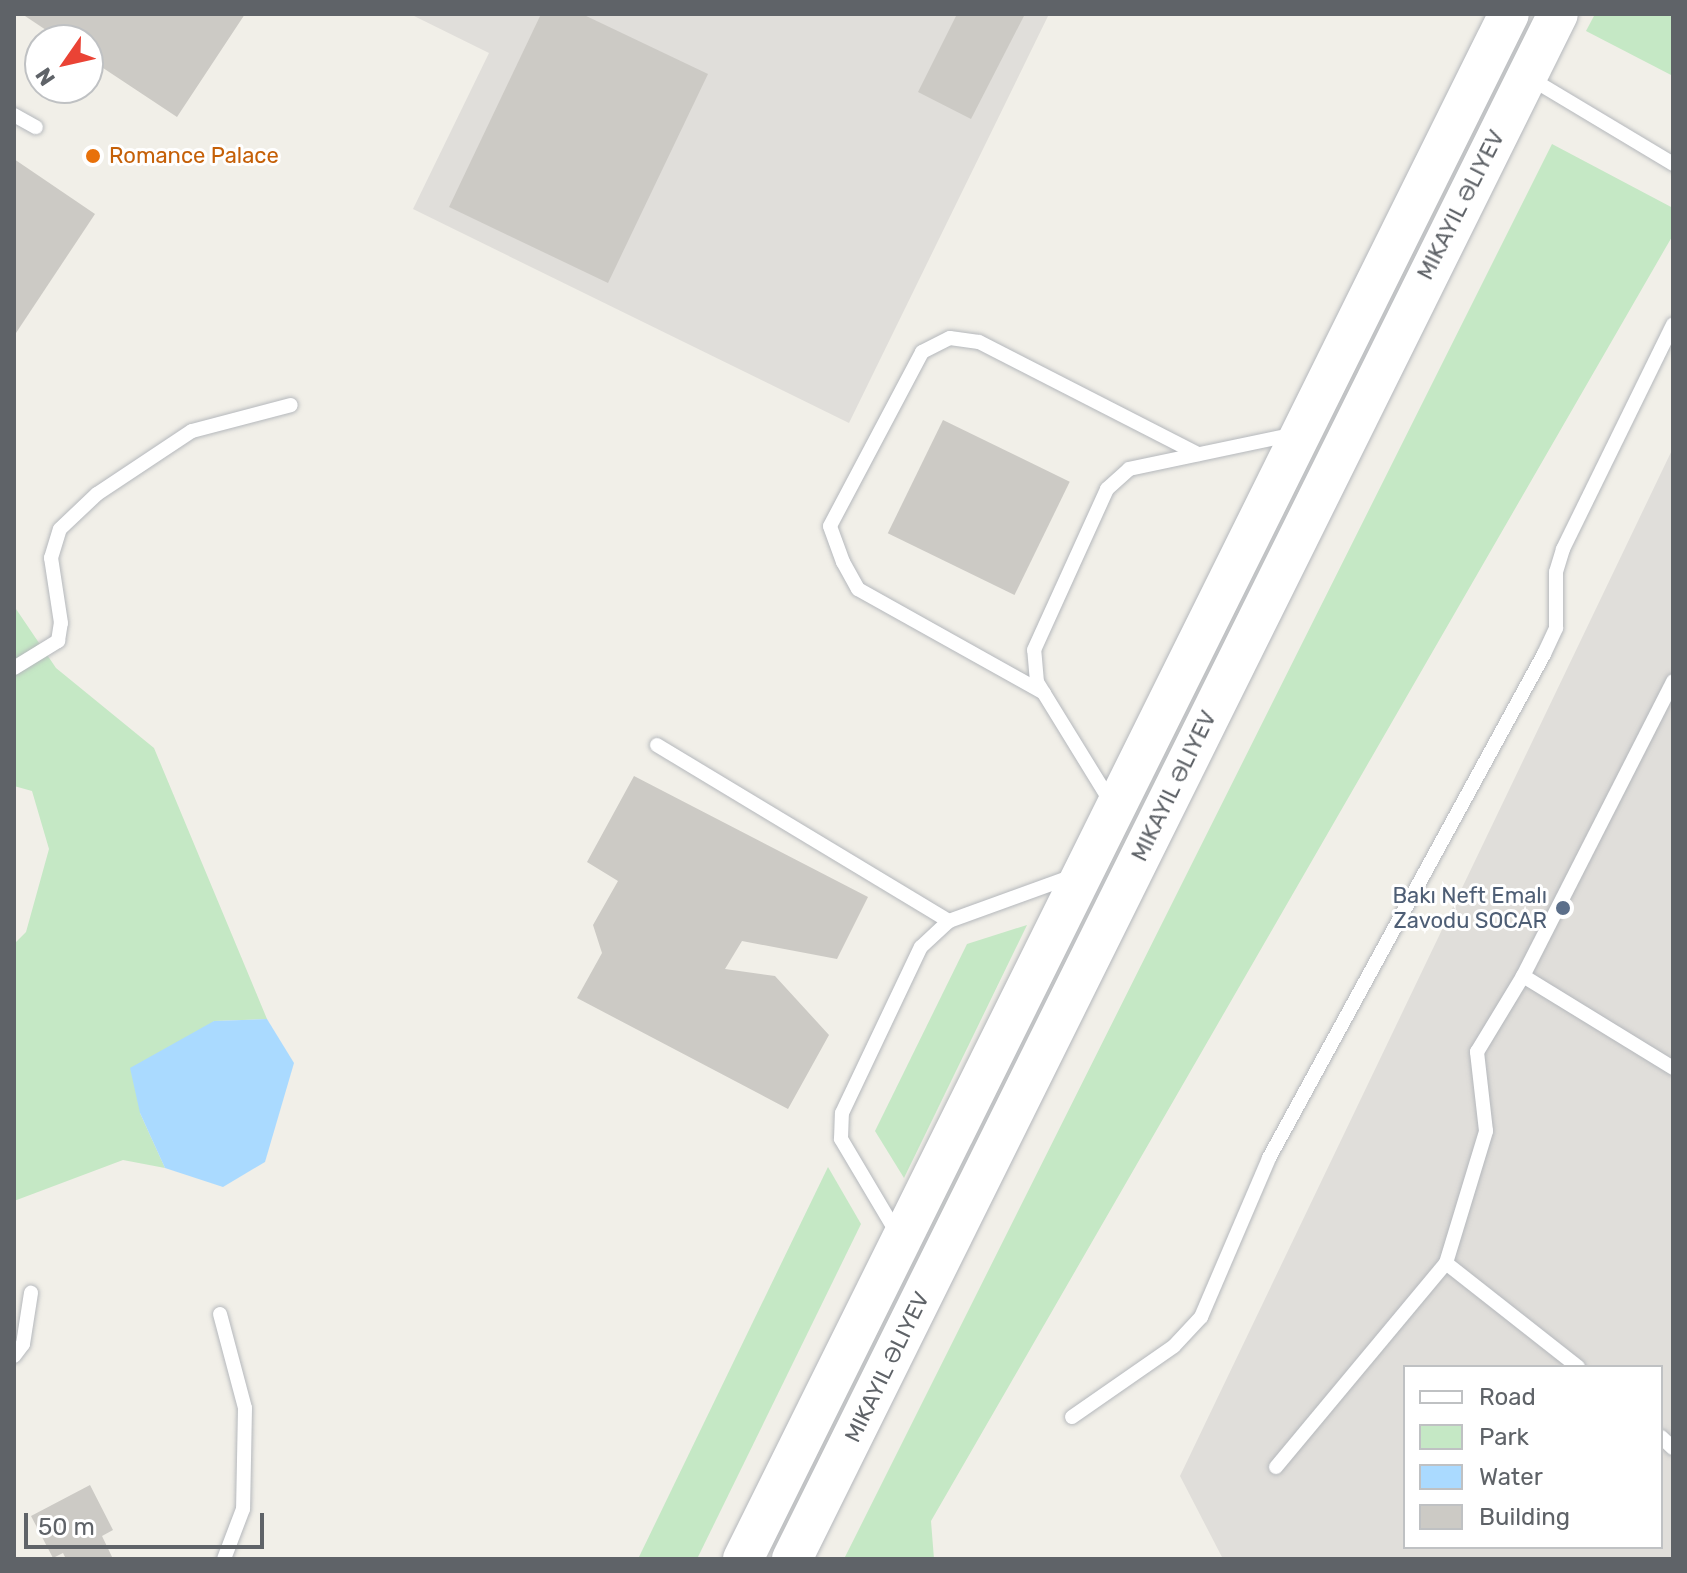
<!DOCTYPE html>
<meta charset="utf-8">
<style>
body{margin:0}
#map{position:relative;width:1687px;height:1573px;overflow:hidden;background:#f1efe8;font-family:Rubik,sans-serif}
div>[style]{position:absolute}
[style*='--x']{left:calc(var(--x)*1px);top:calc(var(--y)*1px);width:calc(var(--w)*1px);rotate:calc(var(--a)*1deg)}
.industrial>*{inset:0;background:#e0deda}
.green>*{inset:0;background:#c5e8c5}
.water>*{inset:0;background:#aadaff}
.building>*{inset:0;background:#cccac5;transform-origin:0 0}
.roads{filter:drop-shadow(0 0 2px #b5b8bc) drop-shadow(0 0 2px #b5b8bc)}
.lane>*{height:14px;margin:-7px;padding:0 7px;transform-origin:7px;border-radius:7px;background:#fff}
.secondary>*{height:40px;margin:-20px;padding:0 20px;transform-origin:20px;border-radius:20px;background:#fff}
.dots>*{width:22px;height:22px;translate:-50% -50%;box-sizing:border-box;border:4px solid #fff;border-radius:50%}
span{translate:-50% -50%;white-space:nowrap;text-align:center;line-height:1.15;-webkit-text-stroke:6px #fff;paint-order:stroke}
.food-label{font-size:22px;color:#c56008}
.left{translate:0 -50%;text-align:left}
.street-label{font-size:22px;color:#5f6368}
.service-label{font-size:22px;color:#4e5e75}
.right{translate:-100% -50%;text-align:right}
.frame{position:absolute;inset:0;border:16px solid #5f6368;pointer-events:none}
.legend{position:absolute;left:1403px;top:1365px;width:260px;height:184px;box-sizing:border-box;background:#fff;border:2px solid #bfc1c3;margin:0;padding:10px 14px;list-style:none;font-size:24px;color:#5f6368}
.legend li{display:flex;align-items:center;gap:16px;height:40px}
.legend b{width:40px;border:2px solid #bfc1c3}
.north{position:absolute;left:24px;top:24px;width:80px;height:80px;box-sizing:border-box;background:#fff;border:2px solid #bfc1c3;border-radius:50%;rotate:236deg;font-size:22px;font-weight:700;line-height:32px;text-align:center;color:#5f6368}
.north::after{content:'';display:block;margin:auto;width:28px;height:36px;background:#ea4335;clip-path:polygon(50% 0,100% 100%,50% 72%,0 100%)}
.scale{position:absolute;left:24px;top:1513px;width:240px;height:36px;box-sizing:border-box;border:4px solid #5f6368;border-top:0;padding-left:10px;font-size:24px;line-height:28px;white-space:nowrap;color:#5f6368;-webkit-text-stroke:6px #fff;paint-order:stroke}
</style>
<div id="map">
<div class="industrial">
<div style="clip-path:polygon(410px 14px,1049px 14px,849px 423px,413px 209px,489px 53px)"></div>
<div style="clip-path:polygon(evenodd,1673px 448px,1673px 1559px,1223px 1559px,1180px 1476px,1673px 448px,1405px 1367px,1661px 1367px,1661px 1547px,1405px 1547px,1405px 1367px)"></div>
</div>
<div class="green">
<div style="clip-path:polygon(1595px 14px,1673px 14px,1673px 76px,1586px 31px)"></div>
<div style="clip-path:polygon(1552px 144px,1673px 208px,1673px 235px,931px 1521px,934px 1559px,844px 1559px)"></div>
<div style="clip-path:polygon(14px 606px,56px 668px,154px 748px,267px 1019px,214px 1021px,140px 1113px,165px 1168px,123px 1160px,14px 1201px,14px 944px,26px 932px,49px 849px,32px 791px,14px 786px)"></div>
<div style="clip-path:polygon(1027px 925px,904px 1178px,875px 1131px,967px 944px)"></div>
<div style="clip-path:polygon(828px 1167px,861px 1224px,697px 1559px,638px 1559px)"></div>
</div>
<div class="water">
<div style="clip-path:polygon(267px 1019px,294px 1063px,265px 1162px,223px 1187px,165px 1168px,140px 1113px,130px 1068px,214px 1021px)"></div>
</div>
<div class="building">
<div style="clip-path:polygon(22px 14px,245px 14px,177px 117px,88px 58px,88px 40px,61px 40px)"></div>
<div style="clip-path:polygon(541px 14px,582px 14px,708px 74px,608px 283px,449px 207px)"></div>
<div style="clip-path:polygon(957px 14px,1025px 14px,971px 119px,918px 92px)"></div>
<div style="clip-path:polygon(14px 159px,95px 214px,14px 336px)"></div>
<div style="left:943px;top:420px;width:141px;height:126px;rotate:26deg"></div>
<div style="clip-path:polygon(634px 776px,868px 897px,837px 959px,742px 941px,725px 969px,775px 976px,829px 1035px,788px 1109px,577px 998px,602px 953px,593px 925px,618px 881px,587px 862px)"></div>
<div style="clip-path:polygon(90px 1485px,113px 1530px,102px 1536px,113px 1559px,66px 1559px,63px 1553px,53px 1558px,31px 1516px)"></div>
</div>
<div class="roads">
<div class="lane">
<div style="--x:1530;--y:78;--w:167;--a:31"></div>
<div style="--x:14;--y:115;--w:25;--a:29"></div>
<div style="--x:14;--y:668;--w:52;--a:-31.5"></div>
<div style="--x:58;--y:641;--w:18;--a:-81"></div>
<div style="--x:61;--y:623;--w:66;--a:-98.7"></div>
<div style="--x:51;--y:558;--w:30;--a:-73"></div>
<div style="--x:60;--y:529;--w:51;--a:-43.4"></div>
<div style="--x:97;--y:494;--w:114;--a:-33.6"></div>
<div style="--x:192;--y:431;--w:102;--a:-14.7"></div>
<div style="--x:1044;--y:693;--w:213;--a:-150.8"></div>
<div style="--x:858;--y:589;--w:31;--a:-119"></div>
<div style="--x:843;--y:562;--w:38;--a:-110"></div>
<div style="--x:830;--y:526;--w:197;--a:-62.1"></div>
<div style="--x:922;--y:352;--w:31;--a:-27"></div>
<div style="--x:950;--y:338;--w:29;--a:8"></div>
<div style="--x:979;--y:342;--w:246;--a:27.1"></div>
<div style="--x:657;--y:745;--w:341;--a:31.1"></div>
<div style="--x:1112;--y:804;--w:143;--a:-121.6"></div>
<div style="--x:1037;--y:682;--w:32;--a:-95"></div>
<div style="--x:1034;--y:650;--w:177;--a:-65.6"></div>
<div style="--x:1107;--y:489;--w:30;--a:-42"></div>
<div style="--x:1129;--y:469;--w:170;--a:-11.9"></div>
<div style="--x:1523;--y:976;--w:176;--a:31.5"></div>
<div style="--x:898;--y:1235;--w:112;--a:-120.7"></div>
<div style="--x:841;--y:1139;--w:26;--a:-88"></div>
<div style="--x:842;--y:1113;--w:184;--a:-64.6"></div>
<div style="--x:921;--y:947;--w:38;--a:-43"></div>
<div style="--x:949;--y:921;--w:132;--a:-19.9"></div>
<div style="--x:1446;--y:1263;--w:168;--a:38.2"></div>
<div style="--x:220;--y:1314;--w:97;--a:75.1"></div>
<div style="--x:245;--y:1408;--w:101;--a:91.1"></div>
<div style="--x:243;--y:1509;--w:53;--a:110.8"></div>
<div style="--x:14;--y:1356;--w:15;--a:-53"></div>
<div style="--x:23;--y:1344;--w:52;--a:-81.1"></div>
<div style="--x:1072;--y:1417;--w:124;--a:-34.8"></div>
<div style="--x:1174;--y:1346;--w:40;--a:-47"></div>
<div style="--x:1201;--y:1317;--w:173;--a:-66.8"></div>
<div style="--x:1269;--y:1158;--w:574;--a:-61.38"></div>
<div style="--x:1544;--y:654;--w:29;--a:-65"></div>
<div style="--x:1556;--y:628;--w:56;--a:-90"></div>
<div style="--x:1556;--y:572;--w:24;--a:-73"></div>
<div style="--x:1563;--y:549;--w:250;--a:-63.9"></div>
<div style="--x:1661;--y:1437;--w:16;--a:43"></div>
<div style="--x:1276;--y:1467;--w:266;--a:-50.2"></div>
<div style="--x:1446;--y:1263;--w:138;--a:-73.1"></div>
<div style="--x:1486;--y:1131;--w:80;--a:-96.5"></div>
<div style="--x:1477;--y:1052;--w:89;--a:-58.8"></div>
<div style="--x:1523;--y:976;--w:331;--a:-63"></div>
</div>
<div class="secondary">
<div style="--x:743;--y:1559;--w:1724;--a:-63.63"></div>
<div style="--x:792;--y:1559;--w:1724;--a:-63.63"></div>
</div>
</div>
<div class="dots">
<div style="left:93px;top:156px;background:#e8710a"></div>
<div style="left:1563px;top:908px;background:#5c6f8a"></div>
</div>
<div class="food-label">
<span class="left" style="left:109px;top:156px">Romance Palace</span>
</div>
<div class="street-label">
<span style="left:1461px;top:205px;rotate:-63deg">MIKAYIL ƏLIYEV</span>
<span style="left:1174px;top:786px;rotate:-64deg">MIKAYIL ƏLIYEV</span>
<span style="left:887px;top:1367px;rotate:-64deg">MIKAYIL ƏLIYEV</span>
</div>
<div class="service-label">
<span class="right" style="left:1547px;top:908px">Bakı Neft Emalı<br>Zavodu SOCAR</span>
</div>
<div class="frame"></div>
<ul class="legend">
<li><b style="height:10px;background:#fff"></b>Road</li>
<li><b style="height:22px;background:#c5e8c5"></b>Park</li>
<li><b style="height:22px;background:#aadaff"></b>Water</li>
<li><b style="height:22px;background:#cccac5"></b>Building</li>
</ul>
<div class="north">N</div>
<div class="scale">50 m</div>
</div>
